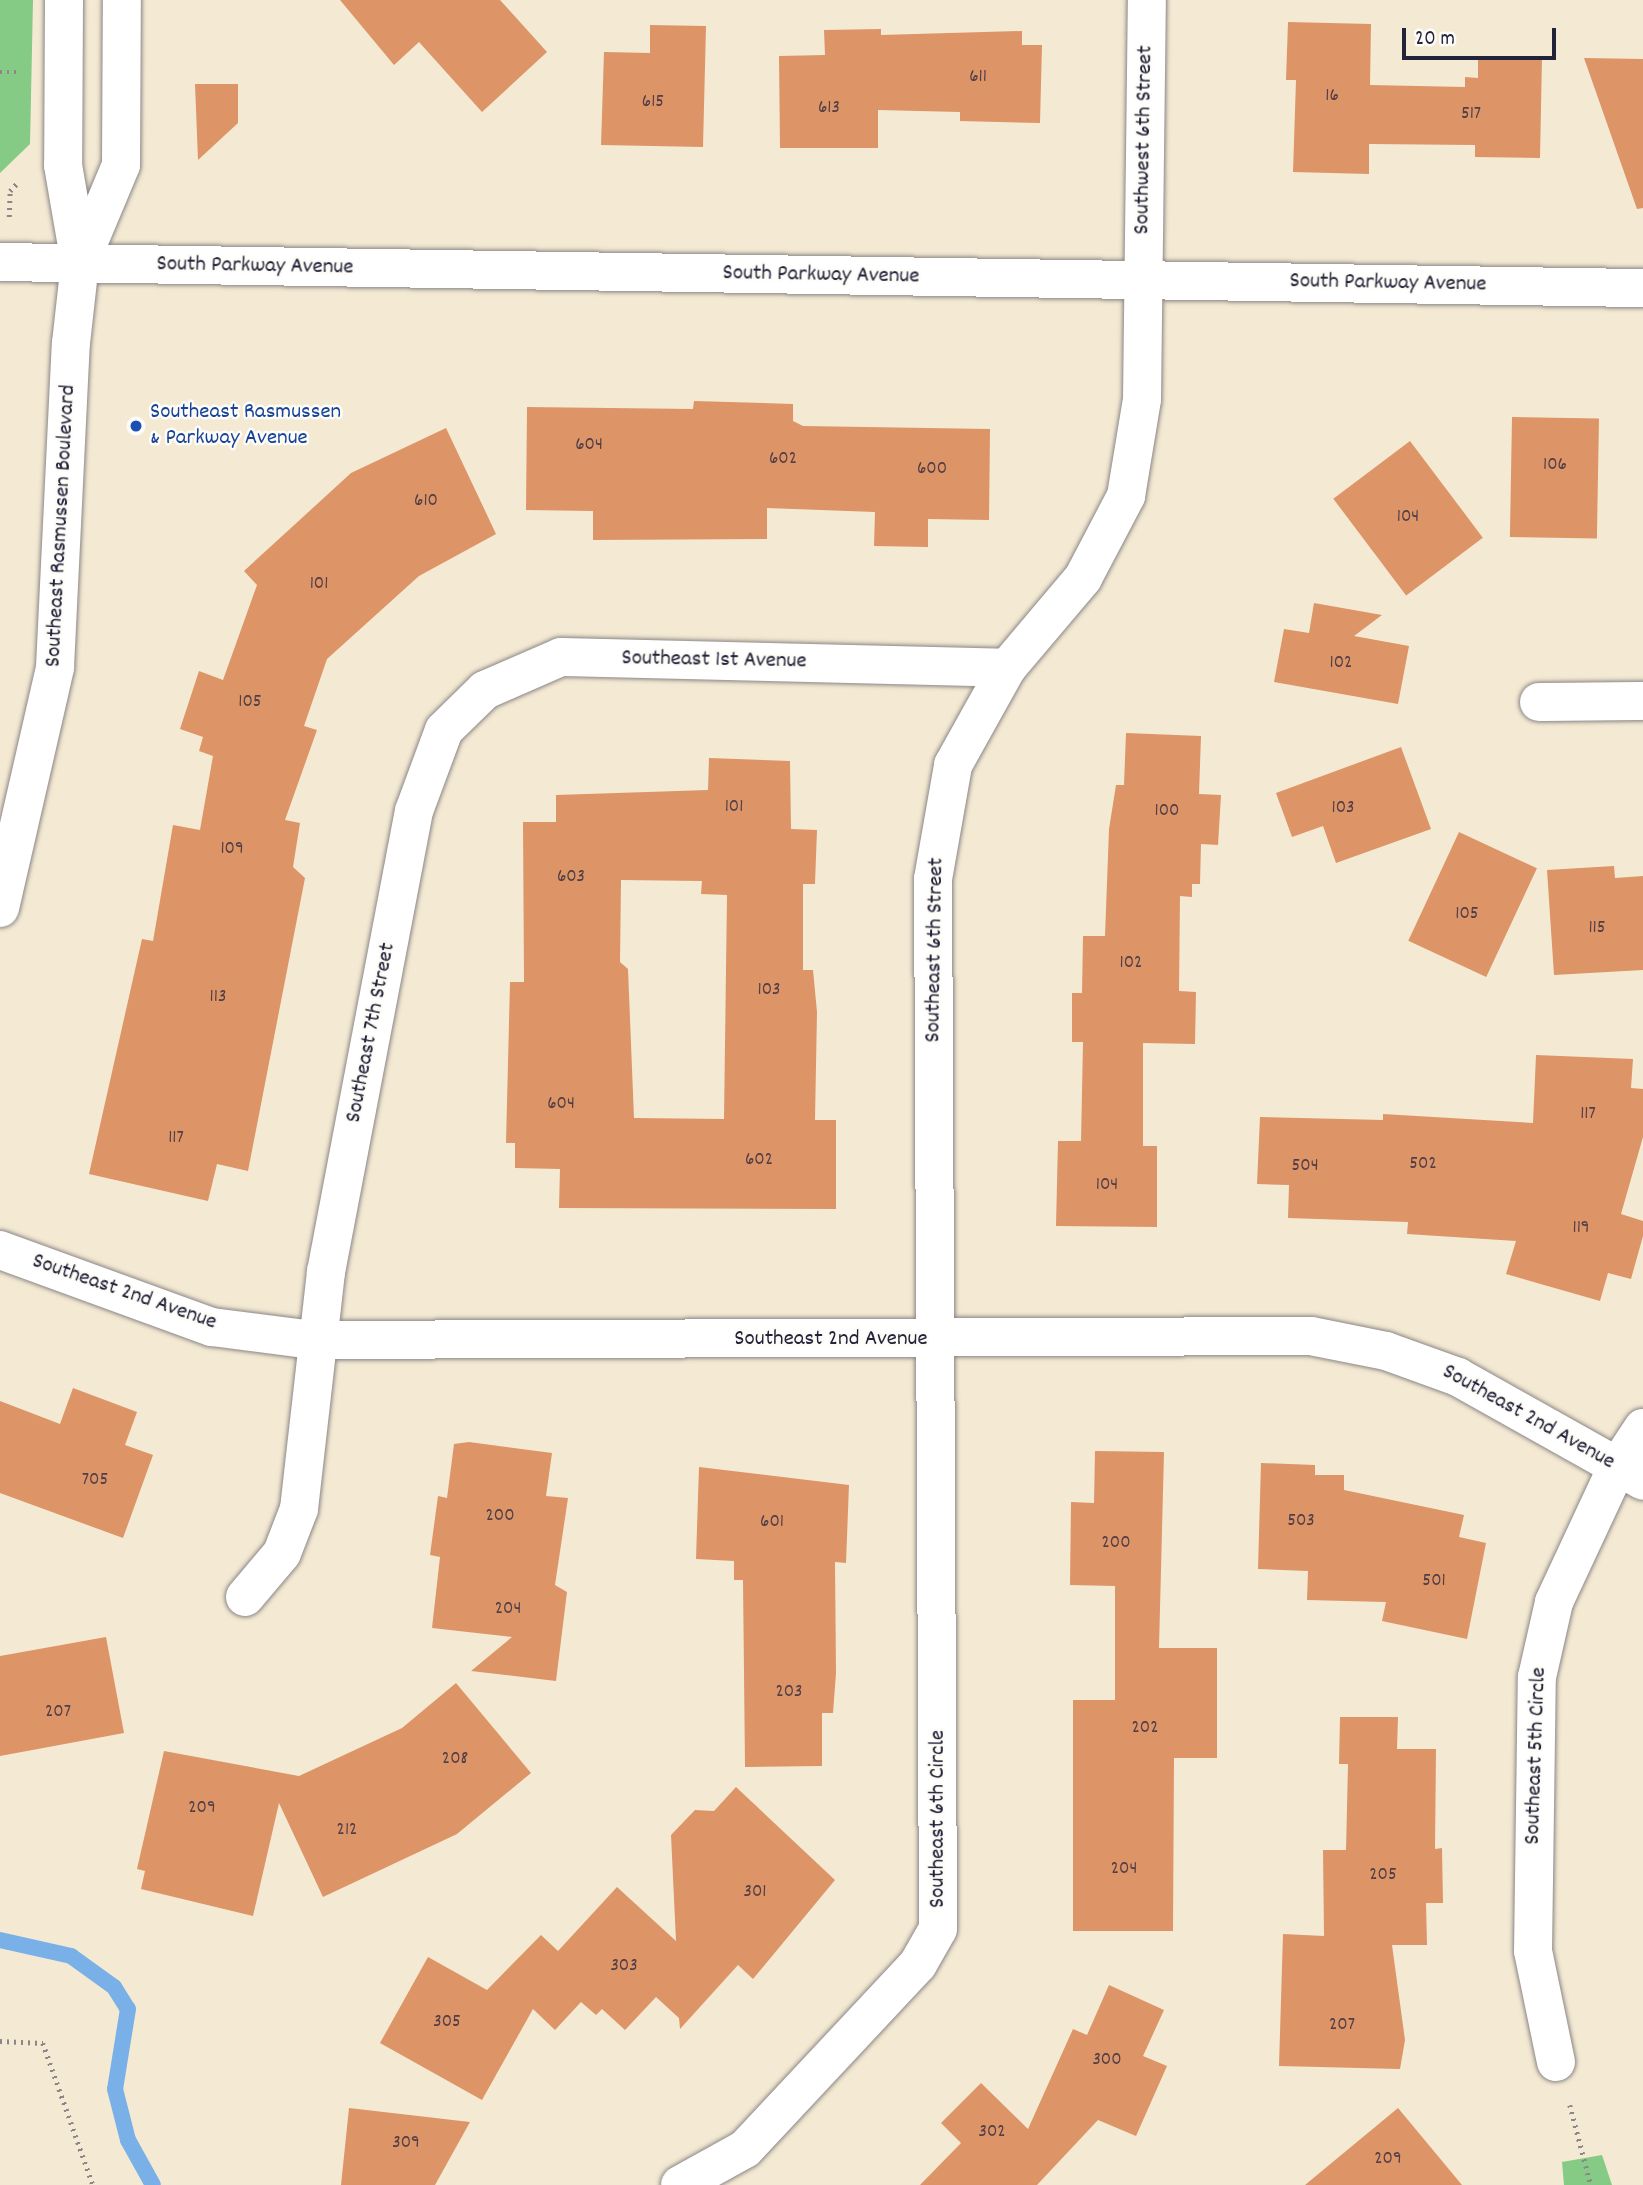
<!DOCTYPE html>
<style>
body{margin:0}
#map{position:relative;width:1643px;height:2185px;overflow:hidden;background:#f4ead3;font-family:Dekko,sans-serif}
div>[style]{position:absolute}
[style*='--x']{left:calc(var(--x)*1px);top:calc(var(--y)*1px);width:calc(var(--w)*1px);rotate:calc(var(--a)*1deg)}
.green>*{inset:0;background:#85ca85}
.stream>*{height:16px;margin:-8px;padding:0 8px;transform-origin:8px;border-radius:8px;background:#7ab0e8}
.building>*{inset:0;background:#dd9467;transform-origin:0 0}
.path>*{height:4.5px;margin-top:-2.25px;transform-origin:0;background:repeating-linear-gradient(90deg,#8b8687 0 2px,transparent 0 7px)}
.roads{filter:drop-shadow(0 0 2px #8b8687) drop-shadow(0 0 2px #8b8687)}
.minor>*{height:38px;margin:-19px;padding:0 19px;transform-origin:19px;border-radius:19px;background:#fff}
.major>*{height:38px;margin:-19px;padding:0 19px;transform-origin:19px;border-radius:19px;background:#fff}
.dots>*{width:19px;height:19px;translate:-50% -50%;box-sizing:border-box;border:4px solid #fdfcf7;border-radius:50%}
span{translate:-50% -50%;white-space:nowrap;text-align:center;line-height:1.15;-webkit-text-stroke:5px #fdfcf7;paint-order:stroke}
.number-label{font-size:19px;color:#513e46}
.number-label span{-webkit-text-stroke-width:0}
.street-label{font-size:23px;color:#22223b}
.transit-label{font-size:23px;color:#164399}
.left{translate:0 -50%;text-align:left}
.scale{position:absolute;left:1402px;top:28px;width:154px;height:32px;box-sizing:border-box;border:4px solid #22223b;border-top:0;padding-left:9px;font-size:21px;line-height:24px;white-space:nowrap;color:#22223b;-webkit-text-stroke:5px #fdfcf7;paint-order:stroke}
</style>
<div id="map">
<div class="green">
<div style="clip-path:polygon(0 0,33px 0,30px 144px,0 173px)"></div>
<div style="clip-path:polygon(1602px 2155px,1612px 2185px,1564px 2185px,1562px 2162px)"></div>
</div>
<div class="stream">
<div style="--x:0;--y:1940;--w:73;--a:12.7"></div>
<div style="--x:71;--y:1956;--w:53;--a:35.8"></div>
<div style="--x:114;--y:1987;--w:26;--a:58"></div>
<div style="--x:128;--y:2009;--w:81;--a:99.2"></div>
<div style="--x:115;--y:2089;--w:53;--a:75.7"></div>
<div style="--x:128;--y:2140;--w:51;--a:60.9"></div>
</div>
<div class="building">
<div style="clip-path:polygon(340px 0,500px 0,547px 52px,482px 112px,419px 42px,394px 65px)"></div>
<div style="clip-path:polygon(1288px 22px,1371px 24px,1370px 85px,1465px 87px,1465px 77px,1478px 78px,1478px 56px,1542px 57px,1540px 158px,1475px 157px,1475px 145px,1369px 144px,1369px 174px,1293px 172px,1296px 80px,1286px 80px)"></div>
<div style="clip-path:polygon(650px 25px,706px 26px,703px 147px,601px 145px,604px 52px,650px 53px)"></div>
<div style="clip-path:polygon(881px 29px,881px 35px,1022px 31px,1022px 45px,1042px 45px,1040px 123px,960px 121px,960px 112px,878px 110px,878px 148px,780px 148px,779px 56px,825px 55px,824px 30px)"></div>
<div style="clip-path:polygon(1584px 58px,1643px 59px,1643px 208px,1637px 209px)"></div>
<div style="clip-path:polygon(195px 84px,238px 84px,238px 123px,198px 160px)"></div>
<div style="clip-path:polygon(694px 401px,793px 404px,793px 421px,803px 426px,990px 429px,989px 520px,928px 519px,928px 547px,874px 546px,875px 512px,767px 508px,767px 539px,593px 540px,593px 511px,526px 510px,527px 407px,693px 409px)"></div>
<div style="left:1512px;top:417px;width:87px;height:120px;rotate:1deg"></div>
<div style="clip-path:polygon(446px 428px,496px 534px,419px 576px,327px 659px,304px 726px,317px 730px,285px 820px,300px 823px,293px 867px,305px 878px,248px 1171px,217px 1164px,208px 1201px,89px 1174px,142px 939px,153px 941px,173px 825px,200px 830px,213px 756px,199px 751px,203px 737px,180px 729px,199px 671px,223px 680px,257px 585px,244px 571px,351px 473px)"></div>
<div style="left:1410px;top:441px;width:121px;height:96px;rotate:53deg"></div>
<div style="clip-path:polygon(1314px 603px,1382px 615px,1354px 636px,1409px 646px,1398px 704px,1274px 682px,1284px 629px,1309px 633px)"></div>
<div style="clip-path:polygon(1126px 733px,1201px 736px,1199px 794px,1221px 795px,1218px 845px,1201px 844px,1200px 884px,1192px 884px,1192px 897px,1180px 896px,1179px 991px,1196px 992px,1195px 1044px,1143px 1043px,1143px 1146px,1157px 1146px,1157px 1227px,1056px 1226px,1058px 1141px,1081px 1141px,1083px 1042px,1072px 1042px,1072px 993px,1082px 993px,1083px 936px,1105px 936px,1109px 829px,1116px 785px,1124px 785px)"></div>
<div style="clip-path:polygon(1401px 747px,1431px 829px,1336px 863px,1323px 826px,1292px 837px,1276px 793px)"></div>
<div style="clip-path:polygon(evenodd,709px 758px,790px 761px,791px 829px,817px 830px,815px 884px,803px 884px,803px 970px,813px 970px,817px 1012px,815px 1120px,836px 1120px,836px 1209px,559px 1208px,560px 1169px,515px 1168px,515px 1143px,506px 1143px,510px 982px,524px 982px,523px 822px,556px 822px,556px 795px,708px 790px,709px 758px,621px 880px,702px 881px,701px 894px,727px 895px,724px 1119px,634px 1118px,628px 969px,620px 962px,621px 880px)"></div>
<div style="left:1459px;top:832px;width:86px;height:120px;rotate:25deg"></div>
<div style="clip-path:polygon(1614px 866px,1615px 878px,1643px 876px,1643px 970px,1554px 975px,1547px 870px)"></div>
<div style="clip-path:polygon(1536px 1055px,1633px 1059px,1631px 1088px,1643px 1089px,1643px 1137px,1621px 1214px,1643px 1221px,1643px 1236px,1631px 1279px,1608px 1273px,1600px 1301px,1506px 1274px,1516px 1241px,1407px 1234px,1408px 1222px,1288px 1218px,1289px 1185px,1257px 1184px,1260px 1117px,1383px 1120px,1383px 1114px,1533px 1123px)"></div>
<div style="clip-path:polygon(73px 1388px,137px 1412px,125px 1445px,153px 1455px,123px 1538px,0 1493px,0 1401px,60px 1424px)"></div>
<div style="clip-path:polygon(469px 1442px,552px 1453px,546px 1496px,568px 1498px,555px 1585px,567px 1592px,556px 1681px,471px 1671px,512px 1637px,432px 1628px,440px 1557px,430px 1555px,438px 1496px,447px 1498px,454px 1444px)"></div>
<div style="clip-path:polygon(1095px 1451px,1164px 1452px,1159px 1648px,1217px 1648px,1217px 1758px,1174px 1758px,1173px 1931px,1073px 1931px,1073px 1700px,1115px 1700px,1115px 1586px,1070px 1585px,1071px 1502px,1094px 1503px)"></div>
<div style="clip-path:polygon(1261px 1463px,1315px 1465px,1315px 1475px,1344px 1475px,1344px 1490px,1464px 1515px,1459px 1537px,1486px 1543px,1467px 1639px,1382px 1621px,1386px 1602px,1307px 1600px,1308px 1571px,1258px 1569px)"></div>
<div style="clip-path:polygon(699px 1467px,849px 1485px,846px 1563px,835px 1562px,836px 1673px,833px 1713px,822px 1713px,822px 1766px,745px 1767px,743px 1580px,734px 1580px,734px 1561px,696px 1559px)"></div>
<div style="clip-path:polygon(106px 1637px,124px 1733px,0 1756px,0 1656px)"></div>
<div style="clip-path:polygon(456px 1683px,531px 1773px,457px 1834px,323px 1897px,279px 1803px,253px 1916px,141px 1889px,145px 1871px,137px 1869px,164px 1751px,299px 1776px,402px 1728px)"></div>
<div style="clip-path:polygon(1340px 1717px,1398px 1717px,1397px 1749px,1436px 1749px,1435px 1849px,1442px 1848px,1443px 1903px,1426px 1903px,1427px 1945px,1392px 1945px,1405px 2040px,1400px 2069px,1279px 2066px,1283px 1934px,1324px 1936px,1323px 1850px,1346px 1850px,1348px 1764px,1339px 1764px)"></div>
<div style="clip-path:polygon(736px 1787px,835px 1880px,753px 1979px,738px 1965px,680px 2029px,679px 2018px,656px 1997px,625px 2030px,602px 2009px,596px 2015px,581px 2002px,555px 2030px,533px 2009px,482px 2100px,380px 2043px,428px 1957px,487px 1990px,541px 1935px,558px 1951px,617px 1887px,676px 1941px,671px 1835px,695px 1810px,714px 1811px)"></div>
<div style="clip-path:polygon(1109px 1985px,1164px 2010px,1143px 2056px,1167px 2066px,1136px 2136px,1098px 2120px,1037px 2185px,920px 2185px,961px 2143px,941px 2123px,981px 2083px,1028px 2129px,1073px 2029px,1087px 2035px)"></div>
<div style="clip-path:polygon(349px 2108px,470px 2122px,435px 2185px,341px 2185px)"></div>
<div style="clip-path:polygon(1398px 2108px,1462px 2185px,1305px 2185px)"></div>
</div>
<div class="path">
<div style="--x:0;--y:72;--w:17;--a:0"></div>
<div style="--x:9;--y:217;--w:26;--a:-88"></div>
<div style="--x:10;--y:191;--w:13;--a:-48"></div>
<div style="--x:0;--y:2041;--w:43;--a:2.7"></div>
<div style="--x:43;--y:2043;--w:151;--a:70.6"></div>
<div style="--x:1570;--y:2105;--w:83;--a:75.3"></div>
</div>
<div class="roads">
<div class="minor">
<div style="--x:64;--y:0;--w:165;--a:90.3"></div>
<div style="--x:63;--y:165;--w:99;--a:80.2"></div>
<div style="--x:1539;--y:702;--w:104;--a:-0.6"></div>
<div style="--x:0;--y:908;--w:247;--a:-77.1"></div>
<div style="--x:55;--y:667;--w:324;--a:-87.2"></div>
<div style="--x:71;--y:343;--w:81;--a:-83.6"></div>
<div style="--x:80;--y:263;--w:106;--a:-67.3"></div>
<div style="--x:121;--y:165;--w:165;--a:-89.7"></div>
<div style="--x:0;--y:1250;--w:226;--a:20"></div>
<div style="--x:212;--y:1327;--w:103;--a:7.3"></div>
<div style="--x:314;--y:1340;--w:997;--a:-0.23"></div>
<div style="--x:1311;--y:1336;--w:76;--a:11.3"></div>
<div style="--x:1386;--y:1351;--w:77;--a:19.9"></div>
<div style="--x:1458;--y:1377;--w:212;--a:29.3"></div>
<div style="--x:245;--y:1597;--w:57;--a:-49.9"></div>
<div style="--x:282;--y:1553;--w:47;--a:-68.9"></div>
<div style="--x:299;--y:1509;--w:239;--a:-83.5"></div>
<div style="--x:326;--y:1272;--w:469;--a:-79.2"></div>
<div style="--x:414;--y:811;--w:86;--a:-69.7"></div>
<div style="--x:444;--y:730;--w:57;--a:-44.3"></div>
<div style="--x:485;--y:690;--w:83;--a:-23.5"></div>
<div style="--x:561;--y:657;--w:446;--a:1.4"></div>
<div style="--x:1556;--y:2062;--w:113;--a:-101.7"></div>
<div style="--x:1533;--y:1951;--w:274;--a:-89.2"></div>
<div style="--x:1537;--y:1677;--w:77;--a:-77.2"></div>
<div style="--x:1554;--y:1602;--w:149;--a:-65"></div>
<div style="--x:1617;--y:1467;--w:47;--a:-56.3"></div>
<div style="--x:680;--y:2185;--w:74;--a:-29"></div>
<div style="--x:745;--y:2149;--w:253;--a:-46.9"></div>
<div style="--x:918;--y:1964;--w:40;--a:-60.3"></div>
<div style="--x:938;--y:1929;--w:1050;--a:-90.27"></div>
<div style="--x:933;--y:879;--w:116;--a:-80"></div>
<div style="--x:953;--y:765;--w:111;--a:-60.9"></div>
<div style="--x:1007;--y:668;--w:118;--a:-49.8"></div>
<div style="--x:1083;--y:578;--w:93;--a:-62.3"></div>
<div style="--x:1126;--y:496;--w:98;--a:-80.6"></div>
<div style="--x:1142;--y:399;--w:399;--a:-89.3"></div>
</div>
<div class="major">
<div style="--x:0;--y:262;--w:1643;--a:0.91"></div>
</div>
</div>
<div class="dots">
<div style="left:136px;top:426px;background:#1a4fb4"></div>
</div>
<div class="number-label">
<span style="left:978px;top:78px">611</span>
<span style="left:1332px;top:97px">16</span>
<span style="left:653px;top:103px">615</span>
<span style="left:829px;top:109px">613</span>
<span style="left:1471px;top:115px">517</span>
<span style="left:589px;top:446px">604</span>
<span style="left:783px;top:460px">602</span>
<span style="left:1555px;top:466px">106</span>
<span style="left:932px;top:470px">600</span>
<span style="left:426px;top:502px">610</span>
<span style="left:1408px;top:518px">104</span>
<span style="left:319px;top:585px">101</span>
<span style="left:1341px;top:664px">102</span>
<span style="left:250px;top:703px">105</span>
<span style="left:734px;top:808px">101</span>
<span style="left:1343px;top:809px">103</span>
<span style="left:1167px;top:812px">100</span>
<span style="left:232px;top:850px">109</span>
<span style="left:571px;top:878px">603</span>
<span style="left:1467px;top:915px">105</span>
<span style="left:1597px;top:929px">115</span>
<span style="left:1131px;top:964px">102</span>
<span style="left:769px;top:991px">103</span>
<span style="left:218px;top:998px">113</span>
<span style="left:561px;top:1105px">604</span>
<span style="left:1588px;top:1115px">117</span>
<span style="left:176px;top:1139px">117</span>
<span style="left:759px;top:1161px">602</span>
<span style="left:1423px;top:1165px">502</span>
<span style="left:1305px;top:1167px">504</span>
<span style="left:1107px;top:1186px">104</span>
<span style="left:1581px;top:1229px">119</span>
<span style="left:95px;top:1481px">705</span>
<span style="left:500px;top:1517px">200</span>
<span style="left:1301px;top:1522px">503</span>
<span style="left:772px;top:1523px">601</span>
<span style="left:1116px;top:1544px">200</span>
<span style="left:1434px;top:1582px">501</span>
<span style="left:508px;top:1610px">204</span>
<span style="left:789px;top:1693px">203</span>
<span style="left:58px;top:1713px">207</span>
<span style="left:1145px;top:1729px">202</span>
<span style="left:455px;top:1760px">208</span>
<span style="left:202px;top:1809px">209</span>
<span style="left:347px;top:1831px">212</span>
<span style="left:1124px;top:1870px">204</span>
<span style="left:1383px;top:1876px">205</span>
<span style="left:755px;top:1893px">301</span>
<span style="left:624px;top:1967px">303</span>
<span style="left:447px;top:2023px">305</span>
<span style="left:1342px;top:2026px">207</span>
<span style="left:1107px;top:2061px">300</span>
<span style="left:992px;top:2133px">302</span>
<span style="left:406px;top:2144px">309</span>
<span style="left:1388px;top:2160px">209</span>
</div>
<div class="street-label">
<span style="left:1145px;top:140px;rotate:-89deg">Southwest 6th Street</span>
<span style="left:255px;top:267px;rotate:1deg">South Parkway Avenue</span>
<span style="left:821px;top:276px;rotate:1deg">South Parkway Avenue</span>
<span style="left:1388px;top:284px;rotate:1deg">South Parkway Avenue</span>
<span style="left:62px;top:526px;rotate:-87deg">Southeast Rasmussen Boulevard</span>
<span style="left:714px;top:661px;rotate:1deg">Southeast 1st Avenue</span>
<span style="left:936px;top:950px;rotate:-89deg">Southeast 6th Street</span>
<span style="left:372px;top:1033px;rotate:-79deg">Southeast 7th Street</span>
<span style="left:124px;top:1293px;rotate:19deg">Southeast 2nd Avenue</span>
<span style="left:831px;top:1340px">Southeast 2nd Avenue</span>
<span style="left:1528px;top:1418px;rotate:29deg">Southeast 2nd Avenue</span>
<span style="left:1537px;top:1756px;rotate:-88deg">Southeast 5th Circle</span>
<span style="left:939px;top:1819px;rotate:-90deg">Southeast 6th Circle</span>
</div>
<div class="transit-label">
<span class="left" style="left:150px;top:426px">Southeast Rasmussen<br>&amp; Parkway Avenue</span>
</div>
<div class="scale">20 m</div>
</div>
